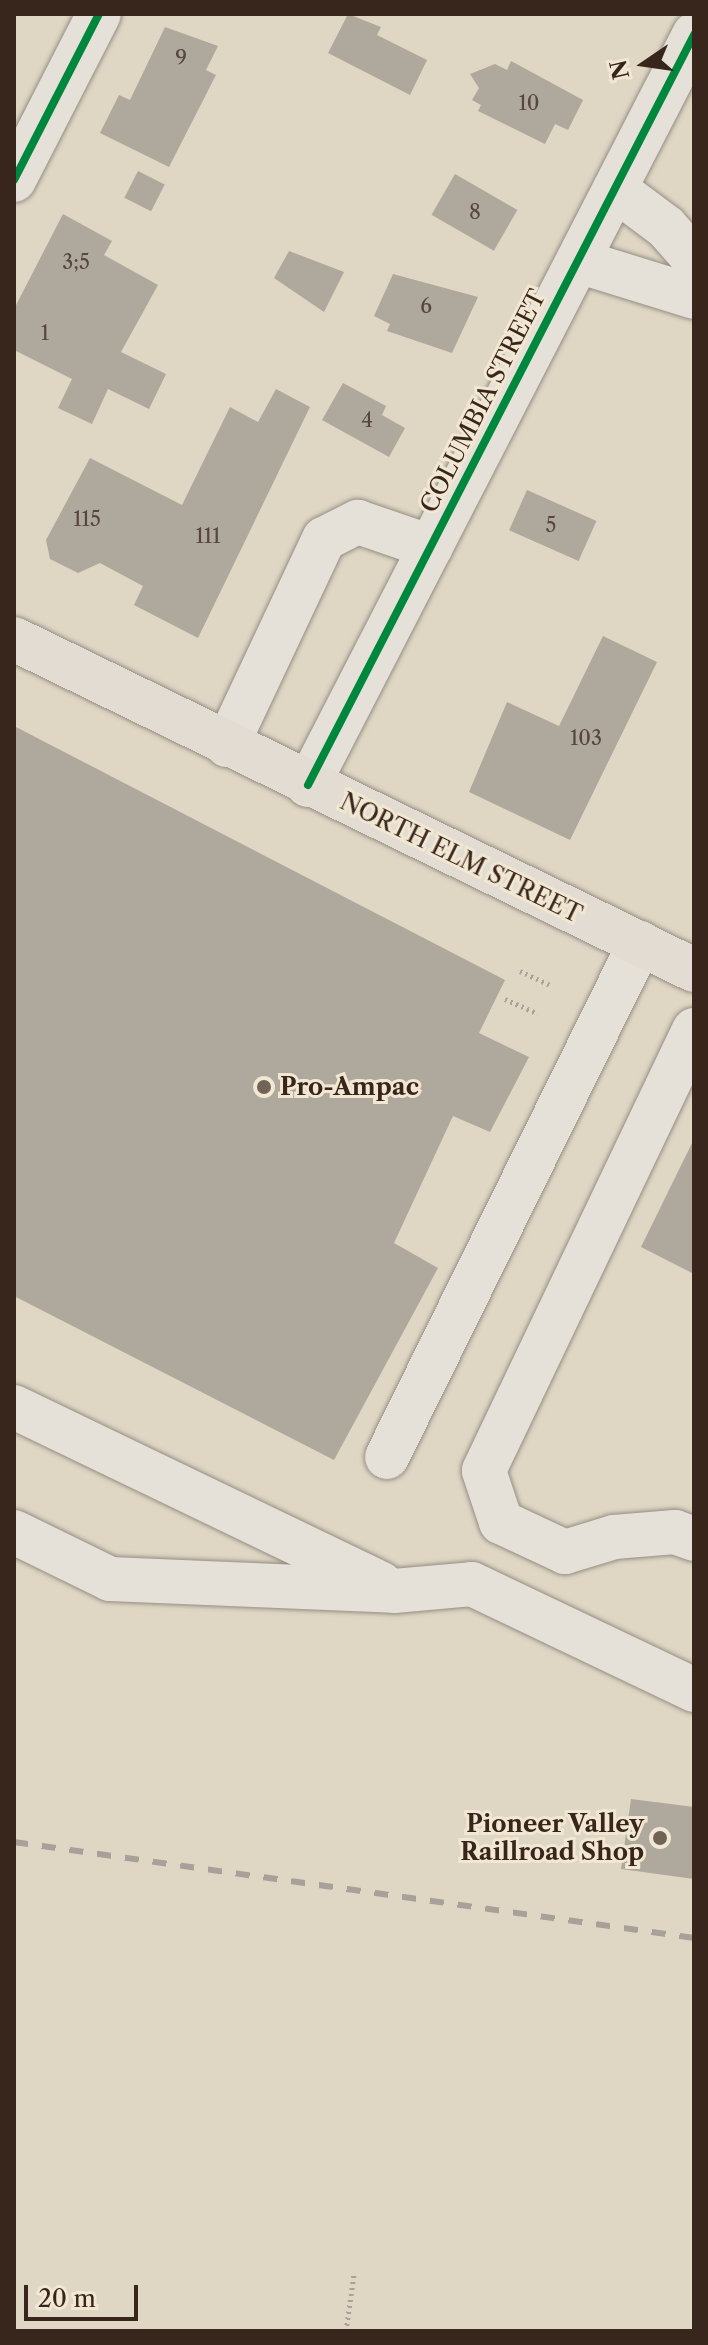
<!DOCTYPE html>
<style>
body{margin:0}
#map{position:relative;width:708px;height:2345px;overflow:hidden;background:#dfd6c4;font-family:"Libre Caslon Text",serif}
div>[style]{position:absolute}
[style*='--x']{left:calc(var(--x)*1px);top:calc(var(--y)*1px);width:calc(var(--w)*1px);rotate:calc(var(--a)*1deg)}
.building>*{inset:0;background:#afa89c;transform-origin:0 0}
.path>*{height:5px;margin-top:-2.5px;transform-origin:0;background:repeating-linear-gradient(90deg,#a7a19a 0 2px,transparent 0 6px)}
.roads{filter:drop-shadow(0 0 2px #958e83) drop-shadow(0 0 2px #958e83)}
.minor>*{height:44px;margin:-22px;padding:0 22px;transform-origin:22px;border-radius:22px;background:#e6e1d8}
.highway>*{height:44px;margin:-22px;padding:0 22px;transform-origin:22px;border-radius:22px;background:#e2dcd2}
.rail>*{height:6px;margin-top:-3px;transform-origin:0;background:repeating-linear-gradient(90deg,#a7a19a 0 14px,transparent 0 28px)}
.cycleway>*{height:8px;margin:-4px;padding:0 4px;transform-origin:4px;border-radius:4px;background:#00873e}
.dots>*{width:22px;height:22px;translate:-50% -50%;box-sizing:border-box;border:4px solid #f1e7d2;border-radius:50%}
span{translate:-50% -50%;white-space:nowrap;text-align:center;line-height:1.15;-webkit-text-stroke:6px #f1e7d2;paint-order:stroke}
.number-label{font-size:20px;color:#56463c}
.number-label span{-webkit-text-stroke-width:0}
.street-label{font-size:24px;color:#38251c}
.poi-label{font-size:24px;color:#38251c;font-weight:700}
.left{translate:0 -50%;text-align:left}
.right{translate:-100% -50%;text-align:right}
.frame{position:absolute;inset:0;border:16px solid #38251c;pointer-events:none}
.north{position:absolute;left:604px;top:24px;width:80px;height:80px;-webkit-text-stroke:6px #f1e7d2;paint-order:stroke;rotate:257deg;font-size:22px;font-weight:700;line-height:32px;text-align:center;color:#38251c}
.north::after{content:'';display:block;margin:auto;width:28px;height:36px;background:#38251c;clip-path:polygon(50% 0,100% 100%,50% 72%,0 100%)}
.scale{position:absolute;left:24px;top:2285px;width:114px;height:36px;box-sizing:border-box;border:4px solid #38251c;border-top:0;padding-left:10px;font-size:24px;line-height:28px;white-space:nowrap;color:#38251c;-webkit-text-stroke:6px #f1e7d2;paint-order:stroke}
</style>
<div id="map">
<div class="building">
<div style="clip-path:polygon(348px 14px,381px 27px,377px 35px,427px 60px,410px 95px,328px 53px)"></div>
<div style="clip-path:polygon(165px 27px,218px 46px,206px 70px,216px 75px,169px 167px,100px 133px,119px 95px,130px 100px)"></div>
<div style="clip-path:polygon(511px 61px,583px 100px,568px 130px,555px 124px,545px 144px,478px 111px,481px 105px,472px 100px,479px 88px,470px 74px,495px 64px,507px 70px)"></div>
<div style="left:138px;top:171px;width:30px;height:30px;rotate:27deg"></div>
<div style="left:455px;top:174px;width:72px;height:47px;rotate:30deg"></div>
<div style="clip-path:polygon(63px 214px,112px 241px,104px 255px,158px 285px,121px 352px,166px 374px,149px 409px,108px 389px,92px 424px,58px 408px,72px 379px,14px 350px,14px 309px)"></div>
<div style="clip-path:polygon(289px 251px,344px 272px,324px 312px,274px 278px)"></div>
<div style="clip-path:polygon(393px 274px,478px 297px,452px 353px,387px 331px,390px 324px,374px 316px)"></div>
<div style="clip-path:polygon(343px 383px,386px 406px,382px 415px,405px 428px,389px 457px,322px 420px)"></div>
<div style="clip-path:polygon(276px 389px,310px 407px,198px 638px,134px 605px,143px 586px,100px 563px,78px 573px,50px 559px,46px 540px,90px 458px,182px 505px,230px 407px,258px 422px)"></div>
<div style="left:527px;top:490px;width:76px;height:44px;rotate:24deg"></div>
<div style="clip-path:polygon(603px 636px,657px 662px,570px 840px,469px 792px,507px 702px,559px 726px)"></div>
<div style="clip-path:polygon(14px 726px,505px 980px,479px 1033px,529px 1057px,490px 1132px,453px 1116px,394px 1243px,438px 1268px,334px 1460px,14px 1296px)"></div>
<div style="clip-path:polygon(694px 1139px,694px 1274px,641px 1247px)"></div>
<div style="clip-path:polygon(631px 1799px,694px 1807px,694px 1879px,621px 1869px)"></div>
</div>
<div class="path">
<div style="--x:520;--y:971;--w:35;--a:25"></div>
<div style="--x:505;--y:999;--w:36;--a:24"></div>
<div style="--x:346;--y:2331;--w:58;--a:-82"></div>
</div>
<div class="roads">
<div class="minor">
<div style="--x:14;--y:180;--w:186;--a:-62.9"></div>
<div style="--x:615;--y:189;--w:64;--a:36.7"></div>
<div style="--x:666;--y:227;--w:43;--a:48.8"></div>
<div style="--x:578;--y:261;--w:121;--a:17.2"></div>
<div style="--x:227;--y:745;--w:228;--a:-64.8"></div>
<div style="--x:324;--y:539;--w:38;--a:-27"></div>
<div style="--x:358;--y:522;--w:77;--a:18.9"></div>
<div style="--x:308;--y:785;--w:844;--a:-62.77"></div>
<div style="--x:694;--y:1030;--w:488;--a:115.5"></div>
<div style="--x:484;--y:1471;--w:54;--a:71.6"></div>
<div style="--x:501;--y:1522;--w:71;--a:25.1"></div>
<div style="--x:565;--y:1552;--w:51;--a:-17"></div>
<div style="--x:614;--y:1537;--w:61;--a:-4.7"></div>
<div style="--x:675;--y:1532;--w:20;--a:20"></div>
<div style="--x:14;--y:1407;--w:407;--a:25.7"></div>
<div style="--x:387;--y:1457;--w:573;--a:-63.79"></div>
<div style="--x:14;--y:1532;--w:107;--a:26.1"></div>
<div style="--x:110;--y:1579;--w:284;--a:2.4"></div>
<div style="--x:394;--y:1591;--w:78;--a:-5.1"></div>
<div style="--x:472;--y:1584;--w:246;--a:25.5"></div>
</div>
<div class="highway">
<div style="--x:14;--y:639;--w:756;--a:25.96"></div>
</div>
</div>
<div class="rail">
<div style="--x:14;--y:1842;--w:687;--a:8.04"></div>
</div>
<div class="cycleway">
<div style="--x:14;--y:180;--w:186;--a:-62.9"></div>
<div style="--x:308;--y:785;--w:844;--a:-62.77"></div>
</div>
<div class="dots">
<div style="left:264px;top:1087px;background:#726357"></div>
<div style="left:660px;top:1838px;background:#726357"></div>
</div>
<div class="number-label">
<span style="left:181px;top:58px">9</span>
<span style="left:529px;top:103px">10</span>
<span style="left:475px;top:212px">8</span>
<span style="left:76px;top:262px">3;5</span>
<span style="left:426px;top:306px">6</span>
<span style="left:45px;top:333px">1</span>
<span style="left:367px;top:420px">4</span>
<span style="left:87px;top:519px">115</span>
<span style="left:551px;top:525px">5</span>
<span style="left:208px;top:536px">111</span>
<span style="left:586px;top:738px">103</span>
</div>
<div class="street-label">
<span style="left:483px;top:401px;rotate:-63deg">COLUMBIA STREET</span>
<span style="left:461px;top:858px;rotate:26deg">NORTH ELM STREET</span>
</div>
<div class="poi-label">
<span class="left" style="left:280px;top:1087px">Pro-Ampac</span>
<span class="right" style="left:644px;top:1838px">Pioneer Valley<br>Raillroad Shop</span>
</div>
<div class="frame"></div>
<div class="north">N</div>
<div class="scale">20 m</div>
</div>
